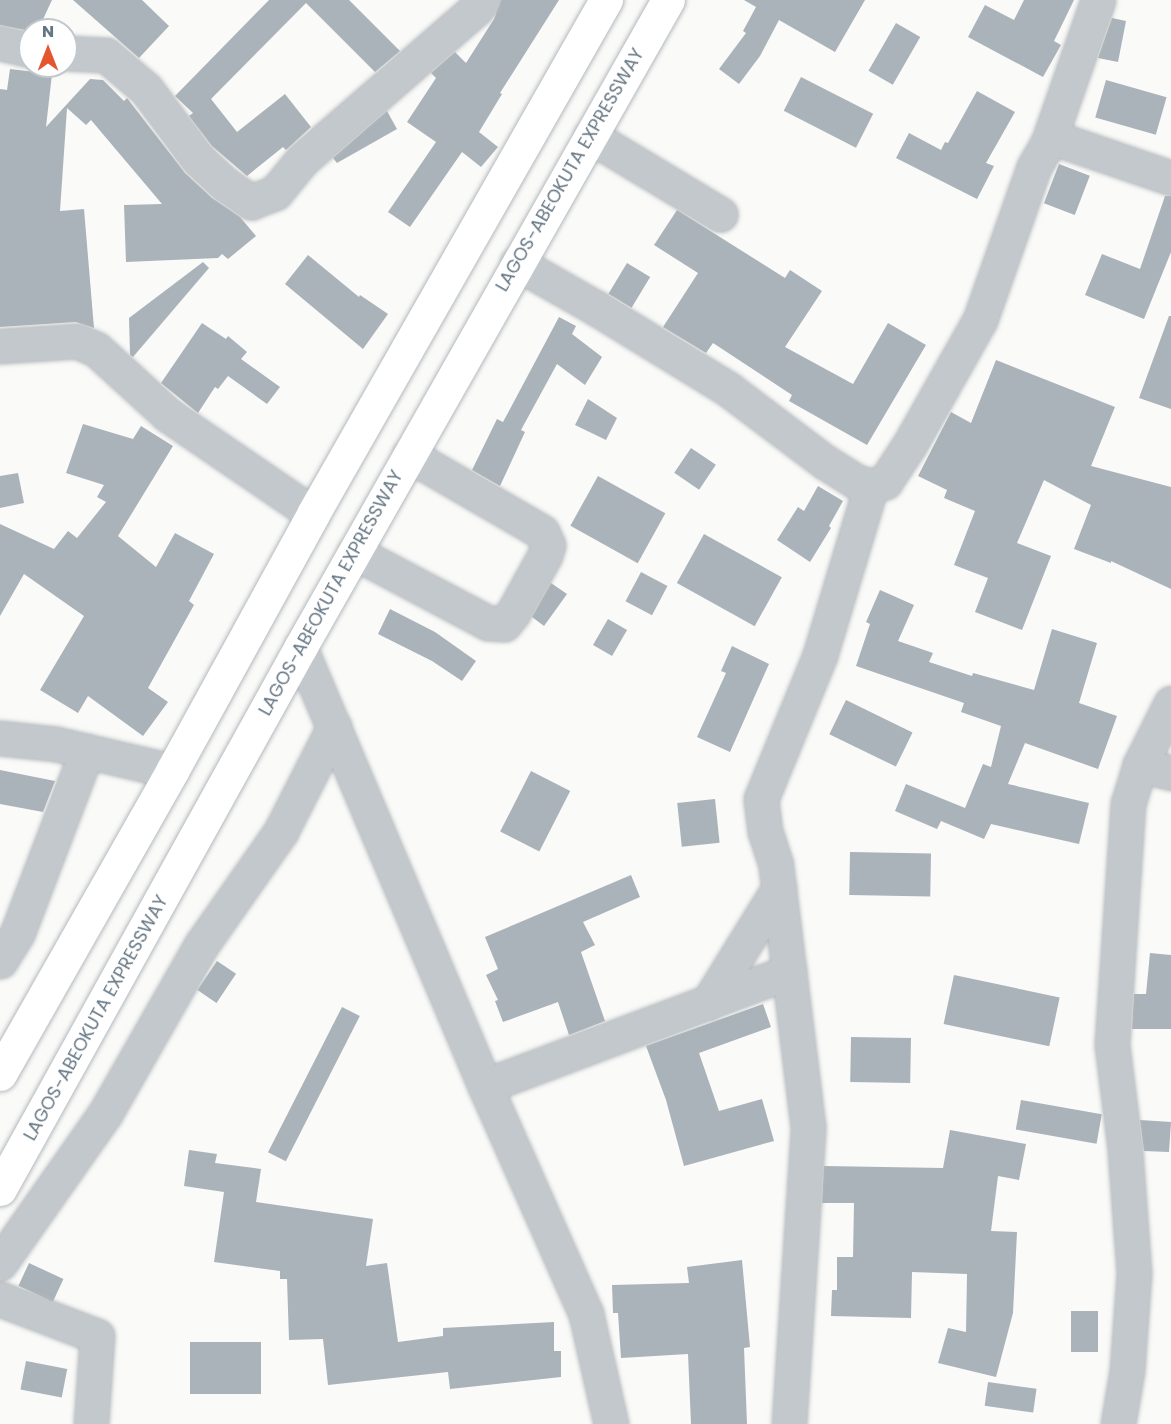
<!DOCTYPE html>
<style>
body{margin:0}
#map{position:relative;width:1171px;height:1424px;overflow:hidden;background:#fafaf8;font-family:Poppins,sans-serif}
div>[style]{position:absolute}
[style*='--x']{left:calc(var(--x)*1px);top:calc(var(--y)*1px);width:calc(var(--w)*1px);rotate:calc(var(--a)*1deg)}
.building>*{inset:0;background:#aab3b9;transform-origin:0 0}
.roads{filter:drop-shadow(0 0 2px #b4b9bd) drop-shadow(0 0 2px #b4b9bd)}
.minor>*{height:33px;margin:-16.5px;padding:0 16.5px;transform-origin:16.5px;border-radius:16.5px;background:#c3c8cc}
.highway>*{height:33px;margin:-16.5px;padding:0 16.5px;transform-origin:16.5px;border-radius:16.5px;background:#fff}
span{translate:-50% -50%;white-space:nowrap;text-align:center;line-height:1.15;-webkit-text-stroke:6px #fff;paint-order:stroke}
.street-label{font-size:18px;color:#657683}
.north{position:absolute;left:18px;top:18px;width:60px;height:60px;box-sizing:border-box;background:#fff;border:2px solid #c1c8cd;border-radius:50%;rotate:0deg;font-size:16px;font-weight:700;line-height:24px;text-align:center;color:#657683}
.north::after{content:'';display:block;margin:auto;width:21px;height:27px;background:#e4572e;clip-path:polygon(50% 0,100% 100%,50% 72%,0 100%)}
</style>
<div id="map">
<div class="building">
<div style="clip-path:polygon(0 0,52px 0,38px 30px,30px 31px,0 25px)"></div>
<div style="clip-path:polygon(73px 0,142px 0,169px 26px,139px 58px)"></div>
<div style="clip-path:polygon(269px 0,349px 0,400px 51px,375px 72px,306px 3px,211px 99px,237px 132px,285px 94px,311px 127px,286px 150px,283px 147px,247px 176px,212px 146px,189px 116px,193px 113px,175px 96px)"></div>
<div style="clip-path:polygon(501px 0,559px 0,500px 93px,502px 94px,479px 132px,498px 147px,481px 167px,462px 152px,410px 227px,388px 212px,436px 142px,407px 122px,436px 78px,431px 73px,455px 52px,466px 63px,494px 19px)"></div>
<div style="clip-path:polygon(744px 0,865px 0,835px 52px,779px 20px,760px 56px,739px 84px,719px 69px,746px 33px,743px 31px,756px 7px)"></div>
<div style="clip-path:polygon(1024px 0,1074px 0,1054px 41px,1061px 45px,1043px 77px,968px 37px,985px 5px,1014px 20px)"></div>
<div style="clip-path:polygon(1112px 18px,1126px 21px,1118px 62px,1098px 58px)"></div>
<div style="left:896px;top:23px;width:28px;height:55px;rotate:30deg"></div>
<div style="clip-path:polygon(10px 69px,52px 74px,46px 127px,90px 79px,103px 80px,124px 101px,127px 98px,185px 173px,212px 198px,240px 217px,256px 236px,228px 259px,222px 254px,218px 258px,126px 262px,124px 205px,162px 204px,91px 120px,86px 125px,67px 108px,60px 211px,84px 209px,94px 328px,76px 322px,0 327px,0 89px,7px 90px)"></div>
<div style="left:801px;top:77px;width:81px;height:38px;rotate:27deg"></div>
<div style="left:1106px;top:80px;width:63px;height:39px;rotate:16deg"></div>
<div style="clip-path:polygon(977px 91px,1015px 112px,986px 163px,994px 166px,977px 199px,896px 158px,909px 133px,941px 150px,945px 142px,948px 143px)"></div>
<div style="clip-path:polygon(387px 111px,397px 129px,337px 163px,333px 158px)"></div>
<div style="left:1059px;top:164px;width:33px;height:42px;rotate:21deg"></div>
<div style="clip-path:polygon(1165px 196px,1171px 196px,1171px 252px,1144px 319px,1085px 295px,1102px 254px,1140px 269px)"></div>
<div style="clip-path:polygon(677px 210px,785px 278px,790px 270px,822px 291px,785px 347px,853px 384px,888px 323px,926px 345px,867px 445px,789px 401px,792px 395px,713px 343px,706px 353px,663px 327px,698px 273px,654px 245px)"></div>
<div style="clip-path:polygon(308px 255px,359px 297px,360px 295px,388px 314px,363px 349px,285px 284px)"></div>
<div style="clip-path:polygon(203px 262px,209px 268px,133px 357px,130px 355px,129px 318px)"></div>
<div style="left:627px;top:263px;width:27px;height:36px;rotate:31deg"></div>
<div style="clip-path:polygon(1169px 316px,1171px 316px,1171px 409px,1139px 398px)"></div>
<div style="clip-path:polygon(559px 317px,576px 326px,572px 334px,602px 357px,585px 385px,557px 364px,521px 430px,525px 432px,500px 486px,472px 470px,497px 419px,503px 422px)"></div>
<div style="clip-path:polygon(202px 323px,226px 339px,228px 336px,247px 352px,241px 359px,280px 387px,267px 404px,228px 376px,218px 389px,215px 387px,198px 413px,161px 383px)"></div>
<div style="clip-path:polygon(996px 360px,1115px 407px,1091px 466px,1171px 487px,1171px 589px,1111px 561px,1111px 563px,1074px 549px,1091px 505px,1044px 480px,1017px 543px,1051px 556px,1022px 630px,975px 612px,988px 578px,954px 565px,975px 511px,944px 498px,947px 490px,918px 476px,951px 412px,971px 423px)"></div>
<div style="clip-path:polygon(588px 399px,617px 418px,606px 440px,575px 425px)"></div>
<div style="clip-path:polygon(83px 424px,133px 439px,141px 426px,173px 446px,118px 536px,156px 567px,175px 533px,214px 554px,189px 601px,194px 605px,148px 688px,168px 702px,143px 736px,88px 696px,78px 713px,40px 690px,84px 616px,24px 574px,0 616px,0 524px,54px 549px,68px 531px,77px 538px,106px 502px,97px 497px,104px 485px,66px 473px)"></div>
<div style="left:691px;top:448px;width:30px;height:30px;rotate:34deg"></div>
<div style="clip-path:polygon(18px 473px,24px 503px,0 508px,0 476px)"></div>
<div style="left:598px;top:476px;width:77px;height:57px;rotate:29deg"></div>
<div style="clip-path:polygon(818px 486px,843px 501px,829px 526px,831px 528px,810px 562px,777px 540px,798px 507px,804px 511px)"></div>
<div style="left:704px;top:534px;width:89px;height:56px;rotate:29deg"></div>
<div style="left:641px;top:572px;width:30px;height:33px;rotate:28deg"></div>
<div style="clip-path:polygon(551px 583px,567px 594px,544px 626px,532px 617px)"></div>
<div style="clip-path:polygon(880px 590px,914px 605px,898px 641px,933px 653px,929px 662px,972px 676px,973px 673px,1034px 690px,1052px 629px,1097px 643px,1079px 703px,1117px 716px,1098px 769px,1025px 743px,1008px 784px,1089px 803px,1079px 844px,991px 824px,984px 839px,941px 821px,937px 829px,895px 811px,906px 784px,965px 808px,983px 764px,991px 767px,1001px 726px,961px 712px,964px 703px,856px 666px,870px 624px,866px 622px)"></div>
<div style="clip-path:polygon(390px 609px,435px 632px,476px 661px,462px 681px,432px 661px,378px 634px)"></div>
<div style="left:608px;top:619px;width:22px;height:30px;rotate:30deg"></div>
<div style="clip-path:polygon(732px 646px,769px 664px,730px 752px,697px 737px,726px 673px,721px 671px)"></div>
<div style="left:846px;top:700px;width:74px;height:38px;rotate:26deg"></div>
<div style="clip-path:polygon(0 770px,55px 781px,43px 812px,0 804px)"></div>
<div style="left:531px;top:771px;width:44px;height:68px;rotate:27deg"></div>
<div style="left:715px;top:799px;width:44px;height:38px;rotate:84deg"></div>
<div style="left:850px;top:852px;width:81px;height:43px;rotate:1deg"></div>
<div style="clip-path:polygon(631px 875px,640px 897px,583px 922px,595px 945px,581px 952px,605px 1021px,569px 1035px,558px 1002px,503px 1022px,495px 1001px,498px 1000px,486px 975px,498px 969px,485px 937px)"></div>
<div style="clip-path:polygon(1150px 953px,1171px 955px,1171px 1029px,1132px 1029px,1134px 994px,1146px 994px)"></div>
<div style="left:217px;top:961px;width:23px;height:35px;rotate:34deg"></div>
<div style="left:954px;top:975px;width:108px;height:50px;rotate:12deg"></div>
<div style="clip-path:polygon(763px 1004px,771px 1027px,699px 1053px,719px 1111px,762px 1099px,774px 1141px,684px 1166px,666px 1100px,646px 1046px)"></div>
<div style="left:342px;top:1007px;width:20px;height:163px;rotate:27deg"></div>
<div style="left:851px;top:1037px;width:60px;height:45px;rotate:1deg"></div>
<div style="left:1021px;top:1100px;width:82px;height:30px;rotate:10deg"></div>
<div style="clip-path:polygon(1140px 1120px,1171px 1122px,1169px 1152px,1144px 1151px)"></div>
<div style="clip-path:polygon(950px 1130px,1026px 1144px,1019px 1180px,998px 1176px,991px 1231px,1017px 1232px,1013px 1313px,996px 1377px,938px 1363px,948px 1328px,966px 1332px,967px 1274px,912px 1272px,911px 1318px,831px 1316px,832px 1290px,837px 1290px,837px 1257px,853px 1257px,854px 1203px,822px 1203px,824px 1166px,943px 1168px)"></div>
<div style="clip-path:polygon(189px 1150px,217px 1154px,215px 1163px,261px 1169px,256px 1202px,373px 1219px,366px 1266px,387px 1263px,398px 1342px,443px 1336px,443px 1328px,554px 1322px,554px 1351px,561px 1351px,561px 1377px,450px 1389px,448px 1372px,328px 1385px,323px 1339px,289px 1340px,287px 1279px,280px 1279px,280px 1271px,214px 1262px,224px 1192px,184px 1186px)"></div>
<div style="clip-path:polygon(742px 1260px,750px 1347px,744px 1348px,747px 1424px,691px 1424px,688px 1354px,621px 1358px,618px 1313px,613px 1313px,612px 1285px,689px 1283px,687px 1267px)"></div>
<div style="left:29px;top:1263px;width:38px;height:25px;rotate:25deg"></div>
<div style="left:1071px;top:1311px;width:27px;height:41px"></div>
<div style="left:190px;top:1342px;width:71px;height:52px"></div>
<div style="left:26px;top:1361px;width:42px;height:29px;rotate:11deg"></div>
<div style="left:988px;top:1382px;width:49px;height:24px;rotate:8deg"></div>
</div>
<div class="roads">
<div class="minor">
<div style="--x:0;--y:43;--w:31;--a:13"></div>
<div style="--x:66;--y:53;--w:40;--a:2.9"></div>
<div style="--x:106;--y:55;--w:52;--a:40.4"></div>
<div style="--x:146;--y:89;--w:87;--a:53.4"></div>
<div style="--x:198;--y:159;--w:37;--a:43"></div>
<div style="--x:225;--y:184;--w:32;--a:35"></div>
<div style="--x:251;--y:202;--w:26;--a:-21"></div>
<div style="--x:275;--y:193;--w:43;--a:-50.7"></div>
<div style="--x:302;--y:160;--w:230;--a:-41"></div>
<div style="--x:476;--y:9;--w:11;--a:-52"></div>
<div style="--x:590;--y:136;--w:152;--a:31"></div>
<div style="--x:1048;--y:143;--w:151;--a:-70.7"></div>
<div style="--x:517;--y:263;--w:91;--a:29.7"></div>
<div style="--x:596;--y:308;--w:155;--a:31.5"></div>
<div style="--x:728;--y:389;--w:121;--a:37"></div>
<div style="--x:825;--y:462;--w:38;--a:32"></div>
<div style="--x:857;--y:482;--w:15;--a:16"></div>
<div style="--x:871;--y:486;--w:15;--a:-16"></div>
<div style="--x:885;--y:482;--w:45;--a:-56.7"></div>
<div style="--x:910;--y:444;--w:142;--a:-60.6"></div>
<div style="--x:980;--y:320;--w:162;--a:-70.6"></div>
<div style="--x:1034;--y:167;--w:28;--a:-60"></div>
<div style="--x:1048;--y:143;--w:12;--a:-14"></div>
<div style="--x:1060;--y:140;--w:117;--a:18.9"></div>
<div style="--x:0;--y:346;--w:77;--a:-3.7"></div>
<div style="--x:77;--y:341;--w:21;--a:23"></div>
<div style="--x:96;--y:349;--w:98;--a:42.5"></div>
<div style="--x:168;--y:415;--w:176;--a:34.3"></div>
<div style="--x:354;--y:552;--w:152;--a:27.9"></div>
<div style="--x:488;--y:623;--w:16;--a:4"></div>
<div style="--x:504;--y:624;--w:14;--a:-51"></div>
<div style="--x:513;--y:613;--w:66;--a:-61.1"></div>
<div style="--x:545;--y:555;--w:10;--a:-73"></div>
<div style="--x:548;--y:545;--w:14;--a:-115"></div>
<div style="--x:542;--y:532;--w:154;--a:-149.9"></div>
<div style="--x:300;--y:648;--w:475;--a:67.1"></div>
<div style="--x:485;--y:1086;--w:249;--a:66.1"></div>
<div style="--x:586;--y:1314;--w:113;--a:77.2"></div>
<div style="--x:0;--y:738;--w:56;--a:6.1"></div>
<div style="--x:56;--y:744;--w:119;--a:13.1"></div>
<div style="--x:1140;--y:765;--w:32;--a:14"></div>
<div style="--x:0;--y:961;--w:32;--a:-58"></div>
<div style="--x:17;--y:934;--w:196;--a:-69.1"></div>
<div style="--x:708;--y:1003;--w:135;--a:-58.3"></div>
<div style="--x:485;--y:1086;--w:325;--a:-20.6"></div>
<div style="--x:0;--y:1263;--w:184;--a:-54.9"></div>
<div style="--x:106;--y:1112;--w:193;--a:-60.3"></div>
<div style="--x:202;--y:944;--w:138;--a:-55"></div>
<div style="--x:281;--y:831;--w:117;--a:-63"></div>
<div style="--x:0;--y:1299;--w:104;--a:20.9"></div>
<div style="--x:97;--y:1336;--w:88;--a:93.9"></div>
<div style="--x:789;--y:1424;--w:298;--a:-86.3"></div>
<div style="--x:808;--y:1127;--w:264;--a:-97"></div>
<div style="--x:776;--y:865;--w:35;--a:-108"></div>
<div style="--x:765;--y:832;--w:33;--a:-97"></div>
<div style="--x:761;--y:799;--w:156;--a:-67.7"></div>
<div style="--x:820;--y:655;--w:177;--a:-73.2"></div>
<div style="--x:1118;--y:1424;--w:54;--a:-80.4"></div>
<div style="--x:1127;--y:1371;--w:98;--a:-85.9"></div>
<div style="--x:1134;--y:1273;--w:124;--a:-94.2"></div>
<div style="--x:1125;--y:1149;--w:106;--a:-97.1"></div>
<div style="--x:1112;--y:1044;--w:241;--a:-86.2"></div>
<div style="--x:1128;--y:804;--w:41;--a:-72.9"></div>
<div style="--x:1140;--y:765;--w:69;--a:-63.4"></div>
</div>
<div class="highway">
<div style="--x:0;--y:1074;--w:348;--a:-60.4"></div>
<div style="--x:172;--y:771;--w:293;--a:-61.2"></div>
<div style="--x:313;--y:514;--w:592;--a:-60.32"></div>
<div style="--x:0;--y:1189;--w:619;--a:-60.99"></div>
<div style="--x:300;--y:648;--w:745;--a:-60.41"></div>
</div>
</div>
<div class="street-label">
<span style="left:570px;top:170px;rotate:-60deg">LAGOS-ABEOKUTA EXPRESSWAY</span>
<span style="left:331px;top:593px;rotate:-61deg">LAGOS-ABEOKUTA EXPRESSWAY</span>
<span style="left:96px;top:1018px;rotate:-61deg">LAGOS-ABEOKUTA EXPRESSWAY</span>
</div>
<div class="north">N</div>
</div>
